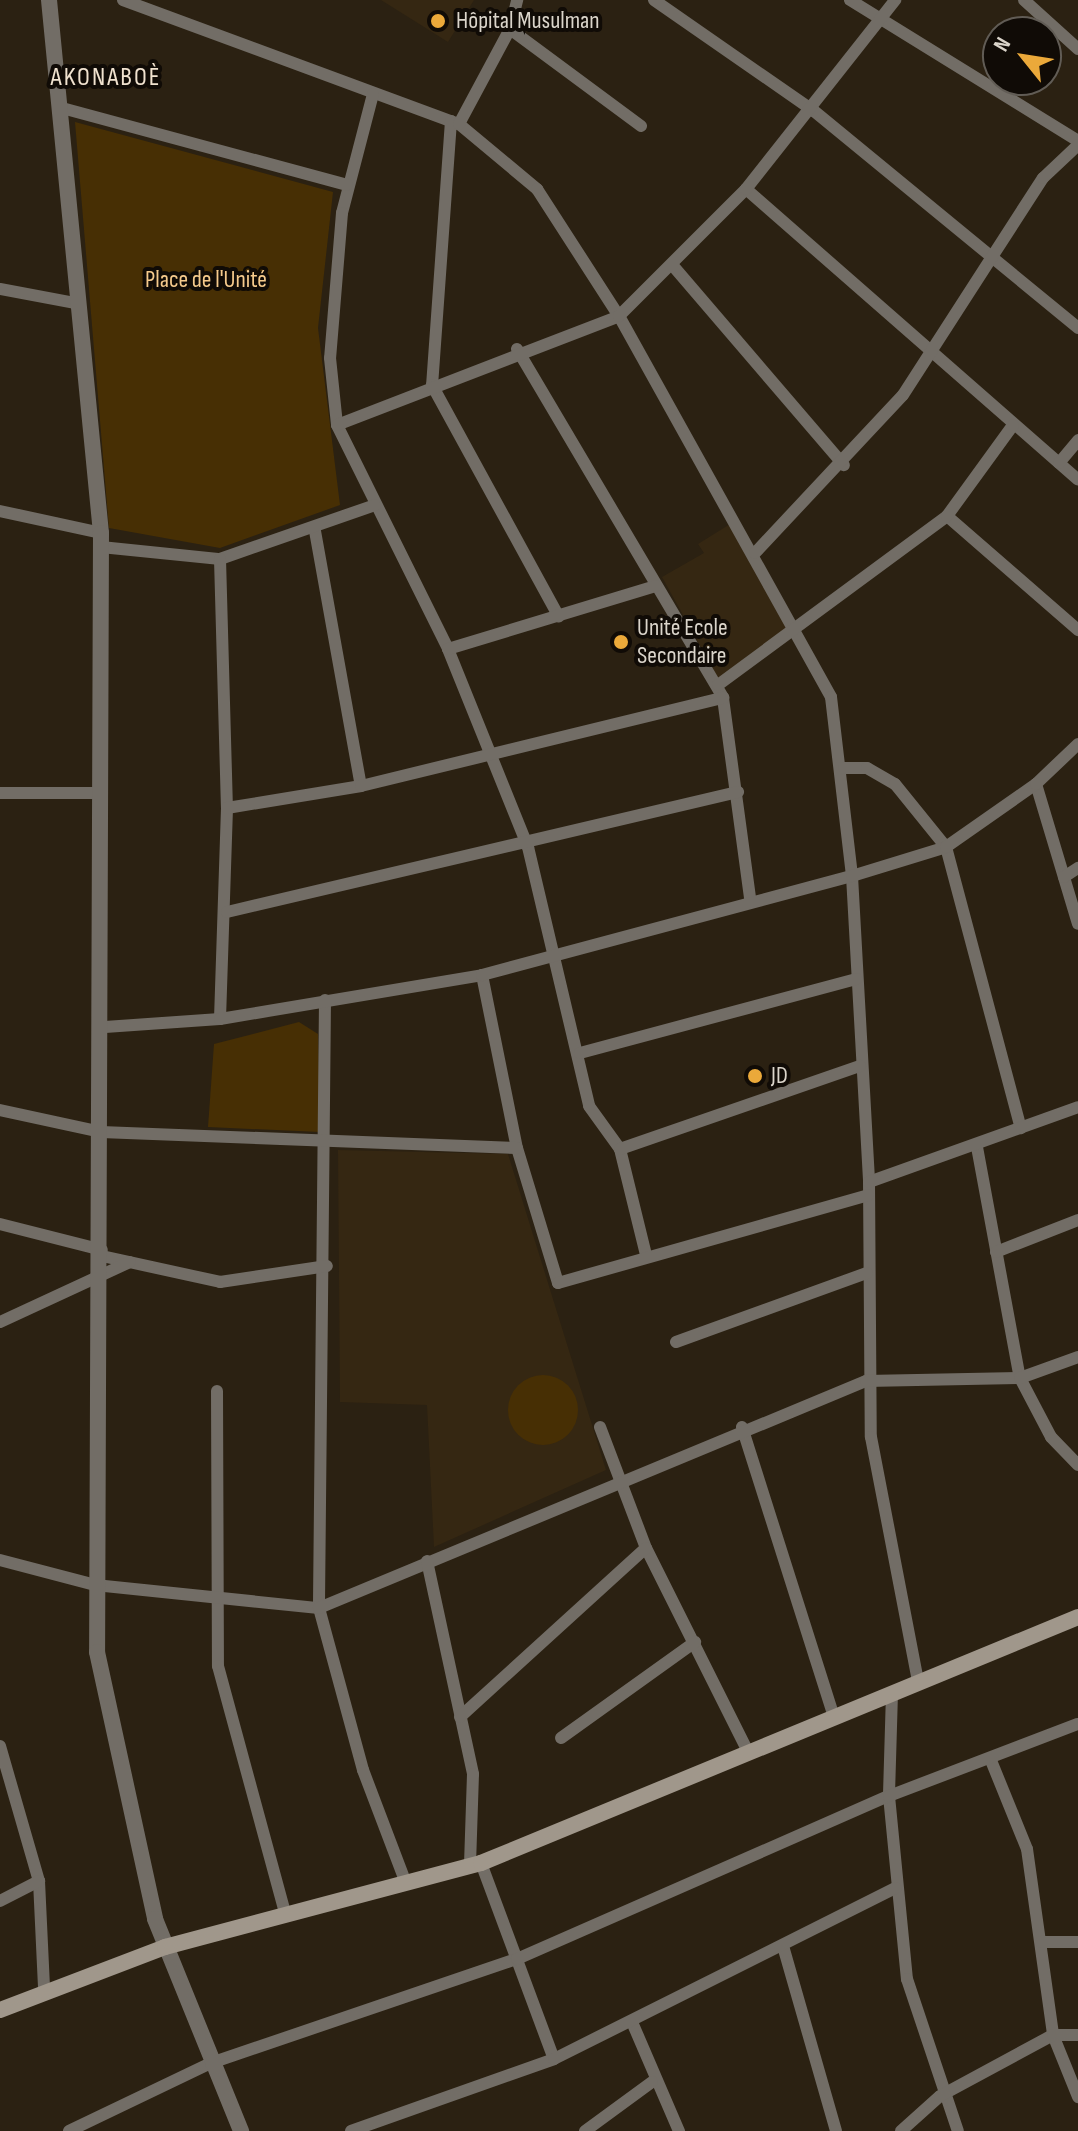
<!DOCTYPE html>
<meta charset="utf-8">
<style>
body{margin:0}
#map{position:relative;width:1078px;height:2131px;overflow:hidden;background:#2b2112;font-family:"Sofia Sans Condensed",sans-serif}
div>[style]{position:absolute}
[style*='--x']{left:calc(var(--x)*1px);top:calc(var(--y)*1px);width:calc(var(--w)*1px);rotate:calc(var(--a)*1deg)}
.built>*{inset:0;background:#352712}
.green>*{inset:0;background:#472f04}
.round{border-radius:50%}
.minor>*{height:12px;margin:-6px;padding:0 6px;transform-origin:6px;border-radius:6px;background:#726d66}
.tertiary>*{height:16px;margin:-8px;padding:0 8px;transform-origin:8px;border-radius:8px;background:#726d66}
.secondary>*{height:16px;margin:-8px;padding:0 8px;transform-origin:8px;border-radius:8px;background:#a0978b}
.dots>*{width:22px;height:22px;translate:-50% -50%;box-sizing:border-box;border:4px solid #100b06;border-radius:50%}
span{translate:-50% -50%;white-space:nowrap;text-align:center;line-height:1.15;-webkit-text-stroke:8px #100b06;paint-order:stroke}
.poi-label{font-size:24px;color:#dbd5cb}
.left{translate:0 -50%;text-align:left}
.park-label{font-size:24px;color:#f5ca8c}
.neighbourhood-label{font-size:26px;color:#f0e2cf;letter-spacing:2px}
.north{position:absolute;left:982px;top:16px;width:80px;height:80px;box-sizing:border-box;background:#100b06;border:2px solid #615c55;border-radius:50%;rotate:300deg;font-size:22px;font-weight:700;line-height:32px;text-align:center;color:#dbd5cb}
.north::after{content:'';display:block;margin:auto;width:28px;height:36px;background:#eba93a;clip-path:polygon(50% 0,100% 100%,50% 72%,0 100%)}
</style>
<div id="map">
<div class="built">
<div style="clip-path:polygon(381px 0,474px 0,448px 42px)"></div>
<div style="clip-path:polygon(735px 521px,794px 629px,719px 680px,662px 577px,704px 553px,698px 544px)"></div>
<div style="clip-path:polygon(338px 1150px,508px 1154px,606px 1470px,434px 1547px,427px 1405px,340px 1402px)"></div>
</div>
<div class="green">
<div style="clip-path:polygon(75px 122px,333px 192px,318px 328px,340px 505px,220px 548px,109px 528px)"></div>
<div style="clip-path:polygon(299px 1022px,318px 1034px,320px 1132px,208px 1127px,214px 1044px)"></div>
<div class="round" style="left:508px;top:1375px;width:70px;height:70px"></div>
</div>
<div class="minor">
<div style="--x:123;--y:0;--w:358;--a:20.3"></div>
<div style="--x:459;--y:124;--w:102;--a:39.8"></div>
<div style="--x:537;--y:189;--w:151;--a:57.2"></div>
<div style="--x:619;--y:316;--w:436;--a:60.9"></div>
<div style="--x:831;--y:697;--w:180;--a:83.3"></div>
<div style="--x:852;--y:876;--w:306;--a:86.8"></div>
<div style="--x:869;--y:1182;--w:255;--a:89.6"></div>
<div style="--x:871;--y:1437;--w:248;--a:79.1"></div>
<div style="--x:654;--y:0;--w:195;--a:34.8"></div>
<div style="--x:814;--y:111;--w:342;--a:39.4"></div>
<div style="--x:850;--y:0;--w:268;--a:31.7"></div>
<div style="--x:1024;--y:0;--w:73;--a:42.2"></div>
<div style="--x:510;--y:29;--w:163;--a:36.5"></div>
<div style="--x:373;--y:94;--w:123;--a:104.6"></div>
<div style="--x:342;--y:213;--w:145;--a:94.7"></div>
<div style="--x:330;--y:358;--w:67;--a:84"></div>
<div style="--x:337;--y:425;--w:250;--a:63.6"></div>
<div style="--x:448;--y:649;--w:214;--a:68"></div>
<div style="--x:528;--y:847;--w:266;--a:76.7"></div>
<div style="--x:589;--y:1106;--w:53;--a:54.2"></div>
<div style="--x:620;--y:1149;--w:109;--a:76.2"></div>
<div style="--x:62;--y:108;--w:295;--a:15.1"></div>
<div style="--x:451;--y:121;--w:265;--a:94.1"></div>
<div style="--x:432;--y:385;--w:264;--a:61.3"></div>
<div style="--x:459;--y:124;--w:108;--a:-61.8"></div>
<div style="--x:510;--y:29;--w:30;--a:-76"></div>
<div style="--x:746;--y:189;--w:441;--a:41.2"></div>
<div style="--x:674;--y:267;--w:261;--a:49.4"></div>
<div style="--x:0;--y:289;--w:81;--a:10.6"></div>
<div style="--x:517;--y:349;--w:405;--a:59.4"></div>
<div style="--x:723;--y:698;--w:203;--a:82.3"></div>
<div style="--x:337;--y:425;--w:302;--a:-21.1"></div>
<div style="--x:619;--y:316;--w:180;--a:-45"></div>
<div style="--x:746;--y:189;--w:241;--a:-51.7"></div>
<div style="--x:1059;--y:463;--w:30;--a:-50"></div>
<div style="--x:0;--y:511;--w:103;--a:12.3"></div>
<div style="--x:947;--y:516;--w:174;--a:41"></div>
<div style="--x:315;--y:531;--w:259;--a:79.8"></div>
<div style="--x:101;--y:547;--w:120;--a:5.8"></div>
<div style="--x:220;--y:559;--w:164;--a:-19.2"></div>
<div style="--x:755;--y:553;--w:216;--a:-46.9"></div>
<div style="--x:903;--y:395;--w:258;--a:-57.2"></div>
<div style="--x:1043;--y:178;--w:48;--a:-43.3"></div>
<div style="--x:220;--y:559;--w:249;--a:88.4"></div>
<div style="--x:227;--y:808;--w:211;--a:91.9"></div>
<div style="--x:448;--y:649;--w:217;--a:-16.9"></div>
<div style="--x:718;--y:685;--w:285;--a:-36.4"></div>
<div style="--x:947;--y:516;--w:112;--a:-54"></div>
<div style="--x:844;--y:768;--w:23;--a:0"></div>
<div style="--x:867;--y:768;--w:32;--a:30"></div>
<div style="--x:895;--y:784;--w:81;--a:51"></div>
<div style="--x:946;--y:847;--w:291;--a:75.1"></div>
<div style="--x:1036;--y:784;--w:146;--a:73.3"></div>
<div style="--x:0;--y:793;--w:99;--a:0"></div>
<div style="--x:227;--y:808;--w:136;--a:-9.3"></div>
<div style="--x:361;--y:786;--w:373;--a:-13.7"></div>
<div style="--x:1064;--y:877;--w:17;--a:-33"></div>
<div style="--x:227;--y:912;--w:525;--a:-13.22"></div>
<div style="--x:482;--y:975;--w:177;--a:78.6"></div>
<div style="--x:517;--y:1148;--w:141;--a:73.1"></div>
<div style="--x:558;--y:1283;--w:322;--a:-15.8"></div>
<div style="--x:325;--y:1000;--w:608;--a:90.57"></div>
<div style="--x:319;--y:1608;--w:168;--a:74.8"></div>
<div style="--x:363;--y:1770;--w:121;--a:69.2"></div>
<div style="--x:105;--y:1027;--w:115;--a:-4"></div>
<div style="--x:220;--y:1019;--w:266;--a:-9.5"></div>
<div style="--x:482;--y:975;--w:383;--a:-15"></div>
<div style="--x:852;--y:876;--w:98;--a:-17.1"></div>
<div style="--x:946;--y:847;--w:110;--a:-35"></div>
<div style="--x:1036;--y:784;--w:58;--a:-43.6"></div>
<div style="--x:580;--y:1053;--w:286;--a:-15"></div>
<div style="--x:0;--y:1110;--w:103;--a:12.3"></div>
<div style="--x:101;--y:1132;--w:416;--a:2.2"></div>
<div style="--x:977;--y:1147;--w:235;--a:79.5"></div>
<div style="--x:1020;--y:1378;--w:67;--a:62.3"></div>
<div style="--x:1051;--y:1437;--w:39;--a:46"></div>
<div style="--x:620;--y:1149;--w:254;--a:-19.1"></div>
<div style="--x:869;--y:1182;--w:222;--a:-19.7"></div>
<div style="--x:0;--y:1224;--w:105;--a:14.3"></div>
<div style="--x:996;--y:1252;--w:88;--a:-21.3"></div>
<div style="--x:102;--y:1256;--w:121;--a:12.4"></div>
<div style="--x:220;--y:1282;--w:108;--a:-8.5"></div>
<div style="--x:0;--y:1322;--w:143;--a:-24.8"></div>
<div style="--x:676;--y:1342;--w:203;--a:-19.9"></div>
<div style="--x:217;--y:1391;--w:275;--a:89.8"></div>
<div style="--x:218;--y:1666;--w:255;--a:74.8"></div>
<div style="--x:600;--y:1427;--w:129;--a:69.2"></div>
<div style="--x:646;--y:1548;--w:230;--a:63.4"></div>
<div style="--x:742;--y:1427;--w:304;--a:72.4"></div>
<div style="--x:0;--y:1560;--w:98;--a:14.7"></div>
<div style="--x:95;--y:1585;--w:225;--a:5.9"></div>
<div style="--x:319;--y:1608;--w:592;--a:-22.54"></div>
<div style="--x:866;--y:1381;--w:154;--a:-1.1"></div>
<div style="--x:1020;--y:1378;--w:62;--a:-19.9"></div>
<div style="--x:427;--y:1561;--w:218;--a:77.8"></div>
<div style="--x:473;--y:1774;--w:92;--a:91.9"></div>
<div style="--x:892;--y:1693;--w:103;--a:91.7"></div>
<div style="--x:889;--y:1796;--w:184;--a:84.4"></div>
<div style="--x:907;--y:1979;--w:160;--a:71.5"></div>
<div style="--x:460;--y:1717;--w:251;--a:-42.3"></div>
<div style="--x:561;--y:1738;--w:165;--a:-35.6"></div>
<div style="--x:0;--y:1746;--w:141;--a:73.9"></div>
<div style="--x:39;--y:1881;--w:107;--a:87.3"></div>
<div style="--x:990;--y:1758;--w:98;--a:67.9"></div>
<div style="--x:1027;--y:1849;--w:188;--a:82"></div>
<div style="--x:1053;--y:2035;--w:67;--a:68"></div>
<div style="--x:481;--y:1863;--w:209;--a:69.6"></div>
<div style="--x:0;--y:1901;--w:44;--a:-27.1"></div>
<div style="--x:1041;--y:1942;--w:37;--a:0"></div>
<div style="--x:783;--y:1946;--w:192;--a:74"></div>
<div style="--x:632;--y:2022;--w:119;--a:66.7"></div>
<div style="--x:69;--y:2131;--w:157;--a:-25.6"></div>
<div style="--x:211;--y:2063;--w:323;--a:-18.8"></div>
<div style="--x:517;--y:1959;--w:406;--a:-23.7"></div>
<div style="--x:889;--y:1796;--w:202;--a:-20.9"></div>
<div style="--x:351;--y:2131;--w:215;--a:-19.5"></div>
<div style="--x:554;--y:2059;--w:382;--a:-26.6"></div>
<div style="--x:585;--y:2131;--w:83;--a:-36.2"></div>
<div style="--x:901;--y:2131;--w:52;--a:-41.9"></div>
<div style="--x:940;--y:2096;--w:128;--a:-28.4"></div>
<div style="--x:1053;--y:2035;--w:25;--a:0"></div>
</div>
<div class="tertiary">
<div style="--x:49;--y:0;--w:536;--a:84.43"></div>
<div style="--x:101;--y:533;--w:1119;--a:90.2"></div>
<div style="--x:97;--y:1652;--w:273;--a:77.7"></div>
<div style="--x:155;--y:1919;--w:229;--a:67.9"></div>
</div>
<div class="secondary">
<div style="--x:0;--y:2010;--w:177;--a:-20.9"></div>
<div style="--x:165;--y:1947;--w:327;--a:-14.9"></div>
<div style="--x:481;--y:1863;--w:646;--a:-22.39"></div>
</div>
<div class="dots">
<div style="left:438px;top:21px;background:#eba93a"></div>
<div style="left:621px;top:642px;background:#eba93a"></div>
<div style="left:755px;top:1076px;background:#eba93a"></div>
</div>
<div class="poi-label">
<span class="left" style="left:456px;top:21px">Hôpital Musulman</span>
<span class="left" style="left:637px;top:642px">Unité Ecole<br>Secondaire</span>
<span class="left" style="left:771px;top:1076px">JD</span>
</div>
<div class="park-label">
<span style="left:206px;top:280px">Place de l'Unité</span>
</div>
<div class="neighbourhood-label">
<span style="left:106px;top:78px">AKONABOÈ</span>
</div>
<div class="north">N</div>
</div>
